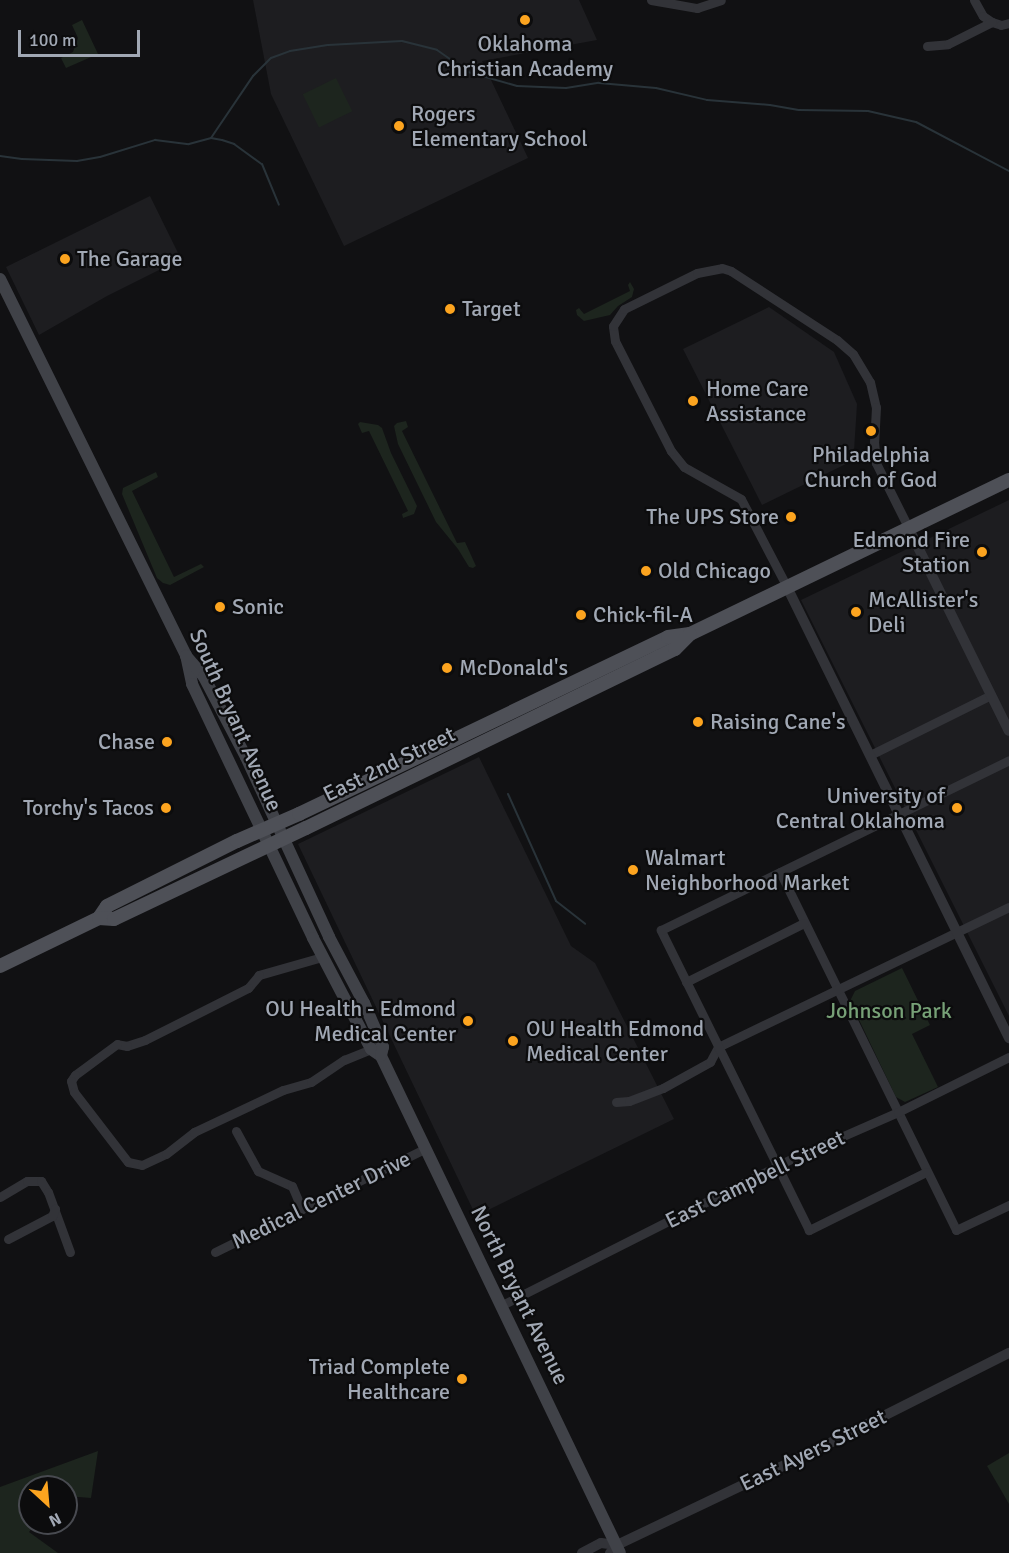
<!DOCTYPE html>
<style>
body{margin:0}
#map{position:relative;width:1009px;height:1553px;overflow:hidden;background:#111113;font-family:Signika,sans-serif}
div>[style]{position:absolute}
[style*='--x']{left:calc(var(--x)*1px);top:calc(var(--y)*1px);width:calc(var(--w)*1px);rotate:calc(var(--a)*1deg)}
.built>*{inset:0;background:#1d1d20}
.green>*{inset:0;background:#1d251e;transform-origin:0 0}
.stream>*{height:2px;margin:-1px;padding:0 1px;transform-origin:1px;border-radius:1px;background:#293339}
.minor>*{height:9px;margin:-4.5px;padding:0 4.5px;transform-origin:4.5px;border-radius:4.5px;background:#323338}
.tertiary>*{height:10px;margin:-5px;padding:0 5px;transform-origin:5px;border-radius:5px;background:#323338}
.secondary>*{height:12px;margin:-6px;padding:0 6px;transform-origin:6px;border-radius:6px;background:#404248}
.primary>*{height:14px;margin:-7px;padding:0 7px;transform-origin:7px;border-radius:7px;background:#4e5057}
.dots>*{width:16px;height:16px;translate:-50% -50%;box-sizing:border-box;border:3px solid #0c0c0d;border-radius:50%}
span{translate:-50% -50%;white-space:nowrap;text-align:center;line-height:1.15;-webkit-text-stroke:4.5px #0c0c0d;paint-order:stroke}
.poi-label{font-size:22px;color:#a1a8b4}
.left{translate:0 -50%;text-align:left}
.right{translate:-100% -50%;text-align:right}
.street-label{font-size:22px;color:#a1a8b4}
.park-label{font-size:22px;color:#77a177}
.north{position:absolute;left:18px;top:1475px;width:60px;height:60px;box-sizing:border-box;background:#0c0c0d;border:2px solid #484a50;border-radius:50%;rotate:154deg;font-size:16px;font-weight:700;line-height:24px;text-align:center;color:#a1a8b4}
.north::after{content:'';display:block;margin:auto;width:21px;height:27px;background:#fca41f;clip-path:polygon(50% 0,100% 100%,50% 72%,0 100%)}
.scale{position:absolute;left:18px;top:30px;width:122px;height:27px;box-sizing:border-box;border:3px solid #a1a8b4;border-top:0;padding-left:8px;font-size:18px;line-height:21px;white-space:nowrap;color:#a1a8b4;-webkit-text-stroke:4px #0c0c0d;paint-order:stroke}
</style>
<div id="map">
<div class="built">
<div style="clip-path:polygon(253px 0,579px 0,597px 40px,482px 61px,528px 158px,344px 246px,271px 94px)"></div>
<div style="clip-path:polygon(150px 196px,181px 259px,107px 296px,39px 335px,6px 267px)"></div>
<div style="clip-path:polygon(769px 307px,834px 352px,857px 404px,854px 451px,848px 463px,762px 505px,683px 349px)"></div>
<div style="clip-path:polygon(1009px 500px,1009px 1016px,801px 600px)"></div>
<div style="clip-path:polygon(479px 757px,571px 946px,595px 963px,674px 1119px,476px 1216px,298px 844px)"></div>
</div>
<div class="green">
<div style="clip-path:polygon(82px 20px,98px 54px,66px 68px,61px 58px,73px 52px,78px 38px,72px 25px)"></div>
<div style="left:336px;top:78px;width:37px;height:37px;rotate:64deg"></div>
<div style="clip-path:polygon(630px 282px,634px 289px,632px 297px,618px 306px,610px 315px,584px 321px,577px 315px,576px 310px,579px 308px,584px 314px,630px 291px,628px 285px)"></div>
<div style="clip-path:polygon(406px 421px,408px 427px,402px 431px,457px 543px,465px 542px,476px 566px,473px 568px,469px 567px,458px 549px,436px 522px,398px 444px,394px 426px,397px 423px)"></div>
<div style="clip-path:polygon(360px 422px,378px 425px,382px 428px,391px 453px,417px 506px,414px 514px,403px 518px,402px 514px,408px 511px,369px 431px,362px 433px,358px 424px)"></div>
<div style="clip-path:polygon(156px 472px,158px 477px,132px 491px,174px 577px,201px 564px,204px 567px,170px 585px,163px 583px,157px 578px,122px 494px,123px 488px)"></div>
<div style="clip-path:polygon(902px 968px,930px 1025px,912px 1034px,938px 1087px,905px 1102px,896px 1097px,850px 1001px,855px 991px)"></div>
<div style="clip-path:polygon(98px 1451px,91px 1498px,66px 1496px,66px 1487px,30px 1487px,30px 1523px,36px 1523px,29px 1532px,58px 1553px,0 1553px,0 1487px)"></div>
<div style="clip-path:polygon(1009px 1453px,1009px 1504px,987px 1466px)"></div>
</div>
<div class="stream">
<div style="--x:211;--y:138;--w:75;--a:-55.9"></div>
<div style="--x:253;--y:76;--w:25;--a:-45"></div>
<div style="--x:271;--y:58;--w:20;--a:-20"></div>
<div style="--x:290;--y:51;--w:38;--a:-9"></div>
<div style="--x:328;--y:45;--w:74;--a:-3.1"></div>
<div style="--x:402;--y:41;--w:36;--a:14"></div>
<div style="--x:437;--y:50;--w:38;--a:35"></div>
<div style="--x:468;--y:72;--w:51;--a:15.9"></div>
<div style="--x:517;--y:86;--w:49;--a:2.3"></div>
<div style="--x:566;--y:88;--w:33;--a:-9"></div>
<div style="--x:599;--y:83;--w:57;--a:5"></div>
<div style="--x:656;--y:88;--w:52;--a:13.2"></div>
<div style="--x:707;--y:100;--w:63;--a:4.5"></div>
<div style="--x:770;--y:105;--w:29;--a:10"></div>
<div style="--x:799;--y:110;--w:69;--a:0.8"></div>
<div style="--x:868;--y:111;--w:49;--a:12.9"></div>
<div style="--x:916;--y:122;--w:105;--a:27.8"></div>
<div style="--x:0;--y:156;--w:22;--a:8"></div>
<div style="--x:22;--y:159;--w:55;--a:2.1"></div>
<div style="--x:77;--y:161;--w:23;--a:-10"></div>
<div style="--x:100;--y:157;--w:58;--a:-17.2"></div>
<div style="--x:155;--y:140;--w:34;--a:7"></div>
<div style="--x:189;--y:144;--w:23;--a:-15"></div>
<div style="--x:211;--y:138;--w:11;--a:10"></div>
<div style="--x:222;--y:140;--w:13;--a:18"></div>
<div style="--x:234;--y:144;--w:34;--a:36"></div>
<div style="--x:262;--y:164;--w:44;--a:67.5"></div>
<div style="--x:508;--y:794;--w:117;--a:65.8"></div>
<div style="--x:556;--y:901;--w:37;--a:38"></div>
</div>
<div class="minor">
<div style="--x:651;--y:0;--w:47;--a:9.9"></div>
<div style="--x:697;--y:8;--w:25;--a:-18"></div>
<div style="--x:974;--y:0;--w:18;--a:61"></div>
<div style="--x:983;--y:16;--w:11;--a:34"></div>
<div style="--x:992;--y:22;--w:9;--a:18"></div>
<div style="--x:1001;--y:25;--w:8;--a:-14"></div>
<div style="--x:927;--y:46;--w:21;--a:-5"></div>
<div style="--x:948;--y:44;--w:49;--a:-26.6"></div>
<div style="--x:787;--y:587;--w:99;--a:-117.6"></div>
<div style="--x:741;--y:499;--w:65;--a:-150.7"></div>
<div style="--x:684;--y:467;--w:21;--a:-129"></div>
<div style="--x:671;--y:451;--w:123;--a:-117"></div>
<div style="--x:615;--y:341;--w:15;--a:-98"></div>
<div style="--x:613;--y:326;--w:20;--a:-57"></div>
<div style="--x:624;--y:309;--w:81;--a:-26.3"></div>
<div style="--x:697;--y:273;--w:25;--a:-11"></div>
<div style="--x:722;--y:268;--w:9;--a:18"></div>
<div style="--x:731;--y:271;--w:126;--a:33.1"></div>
<div style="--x:837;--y:340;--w:21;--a:41"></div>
<div style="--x:853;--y:354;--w:33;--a:59"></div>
<div style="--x:870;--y:382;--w:26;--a:77"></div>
<div style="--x:876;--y:407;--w:34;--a:93"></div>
<div style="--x:874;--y:441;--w:22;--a:85"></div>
<div style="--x:876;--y:463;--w:74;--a:63.4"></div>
<div style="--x:870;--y:755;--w:135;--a:-26.4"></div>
<div style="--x:780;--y:872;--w:399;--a:63.8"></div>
<div style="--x:956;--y:1230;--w:59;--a:-25.3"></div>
<div style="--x:322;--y:957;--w:66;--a:164.1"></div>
<div style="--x:259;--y:975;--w:17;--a:130"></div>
<div style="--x:248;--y:988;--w:115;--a:153.2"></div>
<div style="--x:145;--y:1040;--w:19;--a:162"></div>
<div style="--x:127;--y:1046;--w:10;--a:-169"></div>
<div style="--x:117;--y:1044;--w:52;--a:143.6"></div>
<div style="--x:75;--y:1075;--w:7;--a:124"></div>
<div style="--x:71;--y:1081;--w:11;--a:75"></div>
<div style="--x:74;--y:1092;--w:88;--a:52.4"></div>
<div style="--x:128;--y:1162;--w:14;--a:12"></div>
<div style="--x:142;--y:1165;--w:26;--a:-25"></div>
<div style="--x:166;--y:1154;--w:36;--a:-38"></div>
<div style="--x:194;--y:1132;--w:98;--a:-25.3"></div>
<div style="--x:283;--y:1090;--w:29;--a:-16"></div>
<div style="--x:311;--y:1082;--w:40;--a:-34"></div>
<div style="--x:344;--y:1060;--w:29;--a:-22"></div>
<div style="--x:686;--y:982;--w:132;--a:-26.6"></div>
<div style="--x:616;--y:1102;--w:13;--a:-4"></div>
<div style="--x:629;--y:1101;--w:36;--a:-21"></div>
<div style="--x:663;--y:1088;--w:54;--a:-29"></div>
<div style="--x:710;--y:1062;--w:17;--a:-62"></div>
<div style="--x:718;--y:1047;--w:323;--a:-25.7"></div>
<div style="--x:236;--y:1131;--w:46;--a:61.2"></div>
<div style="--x:258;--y:1171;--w:37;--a:24"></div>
<div style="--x:292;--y:1186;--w:25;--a:67"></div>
<div style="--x:926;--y:1172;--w:131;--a:153.6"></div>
<div style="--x:809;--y:1230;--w:335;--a:-116.3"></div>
<div style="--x:661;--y:930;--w:387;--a:-26"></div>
<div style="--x:0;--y:1197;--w:31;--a:-31"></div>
<div style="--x:27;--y:1181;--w:14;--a:0"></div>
<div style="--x:41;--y:1181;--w:13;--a:58"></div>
<div style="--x:48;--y:1192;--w:64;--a:69.9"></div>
<div style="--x:8;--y:1239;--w:50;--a:-27.6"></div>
<div style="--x:52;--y:1216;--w:8;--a:-67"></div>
<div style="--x:215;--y:1252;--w:235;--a:-26.2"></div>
<div style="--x:502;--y:1305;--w:326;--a:-26.8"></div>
<div style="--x:793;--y:1158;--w:115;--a:-23.7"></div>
<div style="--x:898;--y:1112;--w:124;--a:-26.4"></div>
</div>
<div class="tertiary">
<div style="--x:909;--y:529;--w:225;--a:63.7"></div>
<div style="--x:787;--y:587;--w:503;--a:63.79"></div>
<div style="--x:582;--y:1553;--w:21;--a:-28"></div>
<div style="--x:601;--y:1543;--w:16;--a:7"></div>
<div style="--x:610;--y:1553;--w:11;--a:-49"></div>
<div style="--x:617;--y:1545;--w:214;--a:-25.5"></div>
<div style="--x:810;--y:1453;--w:223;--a:-26.7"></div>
</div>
<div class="secondary">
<div style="--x:0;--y:279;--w:419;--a:63.7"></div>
<div style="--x:186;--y:655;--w:30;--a:78"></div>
<div style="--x:192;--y:684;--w:281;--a:64.5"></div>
<div style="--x:313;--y:938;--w:125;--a:62.4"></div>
<div style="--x:371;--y:1049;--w:12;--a:35"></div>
<div style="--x:381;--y:1056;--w:551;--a:64.32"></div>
<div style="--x:186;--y:656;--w:28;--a:49"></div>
<div style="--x:204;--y:677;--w:90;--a:62.3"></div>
<div style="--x:246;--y:757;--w:198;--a:65.2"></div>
<div style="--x:329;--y:937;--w:75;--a:62.1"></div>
<div style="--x:364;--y:1003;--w:48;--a:66.6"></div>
<div style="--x:383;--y:1047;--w:9;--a:103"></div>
</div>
<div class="primary">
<div style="--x:99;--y:918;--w:14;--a:-56"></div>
<div style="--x:107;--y:906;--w:145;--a:-26.6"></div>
<div style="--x:237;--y:841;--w:68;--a:-23.5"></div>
<div style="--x:299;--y:814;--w:409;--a:-25.6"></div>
<div style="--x:668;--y:637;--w:22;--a:-8"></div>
<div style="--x:690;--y:634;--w:354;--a:-25.8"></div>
<div style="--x:0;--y:966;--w:110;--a:-25.9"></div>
<div style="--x:99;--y:918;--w:15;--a:4"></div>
<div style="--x:114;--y:919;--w:212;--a:-25.4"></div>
<div style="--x:306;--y:828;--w:410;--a:-25.9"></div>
<div style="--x:675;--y:649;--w:21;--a:-45"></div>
</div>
<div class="dots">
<div style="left:525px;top:20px;background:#fca41f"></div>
<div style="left:399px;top:126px;background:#fca41f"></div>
<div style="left:65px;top:259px;background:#fca41f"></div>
<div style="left:450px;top:309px;background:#fca41f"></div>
<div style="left:693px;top:401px;background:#fca41f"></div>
<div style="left:871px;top:431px;background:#fca41f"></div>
<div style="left:791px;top:517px;background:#fca41f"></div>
<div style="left:982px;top:552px;background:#fca41f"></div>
<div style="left:646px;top:571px;background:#fca41f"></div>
<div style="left:220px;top:607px;background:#fca41f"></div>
<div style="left:856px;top:612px;background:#fca41f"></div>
<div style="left:581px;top:615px;background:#fca41f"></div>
<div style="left:447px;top:668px;background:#fca41f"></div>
<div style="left:698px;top:722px;background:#fca41f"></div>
<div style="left:167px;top:742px;background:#fca41f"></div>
<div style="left:166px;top:808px;background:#fca41f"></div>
<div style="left:957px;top:808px;background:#fca41f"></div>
<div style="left:633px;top:870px;background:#fca41f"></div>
<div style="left:468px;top:1021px;background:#fca41f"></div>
<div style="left:513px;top:1041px;background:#fca41f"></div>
<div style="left:462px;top:1379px;background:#fca41f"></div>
</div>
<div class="poi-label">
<span style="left:525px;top:56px">Oklahoma<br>Christian Academy</span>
<span class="left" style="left:411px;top:126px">Rogers<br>Elementary School</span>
<span class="left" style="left:77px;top:259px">The Garage</span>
<span class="left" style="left:462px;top:309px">Target</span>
<span class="left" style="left:706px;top:401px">Home Care<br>Assistance</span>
<span style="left:871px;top:467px">Philadelphia<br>Church of God</span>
<span class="right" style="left:779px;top:517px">The UPS Store</span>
<span class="right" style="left:970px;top:552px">Edmond Fire<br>Station</span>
<span class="left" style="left:658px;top:571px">Old Chicago</span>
<span class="left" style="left:868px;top:612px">McAllister's<br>Deli</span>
<span class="left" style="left:232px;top:607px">Sonic</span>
<span class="left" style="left:593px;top:615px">Chick-fil-A</span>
<span class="left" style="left:459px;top:668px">McDonald's</span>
<span class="left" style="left:710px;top:722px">Raising Cane's</span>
<span class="right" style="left:155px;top:742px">Chase</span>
<span class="right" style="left:945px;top:808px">University of<br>Central Oklahoma</span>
<span class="right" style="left:154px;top:808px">Torchy's Tacos</span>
<span class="left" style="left:645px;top:870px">Walmart<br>Neighborhood Market</span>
<span class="right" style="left:456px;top:1021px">OU Health - Edmond<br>Medical Center</span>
<span class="left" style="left:526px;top:1041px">OU Health Edmond<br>Medical Center</span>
<span class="right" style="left:450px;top:1379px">Triad Complete<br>Healthcare</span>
</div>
<div class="street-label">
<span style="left:236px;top:720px;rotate:66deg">South Bryant Avenue</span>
<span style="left:389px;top:764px;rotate:-26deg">East 2nd Street</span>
<span style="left:755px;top:1179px;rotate:-26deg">East Campbell Street</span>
<span style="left:321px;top:1200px;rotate:-26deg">Medical Center Drive</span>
<span style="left:520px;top:1295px;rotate:64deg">North Bryant Avenue</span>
<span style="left:813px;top:1450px;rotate:-26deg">East Ayers Street</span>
</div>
<div class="park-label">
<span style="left:889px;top:1011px">Johnson Park</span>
</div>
<div class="north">N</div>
<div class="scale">100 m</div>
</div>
